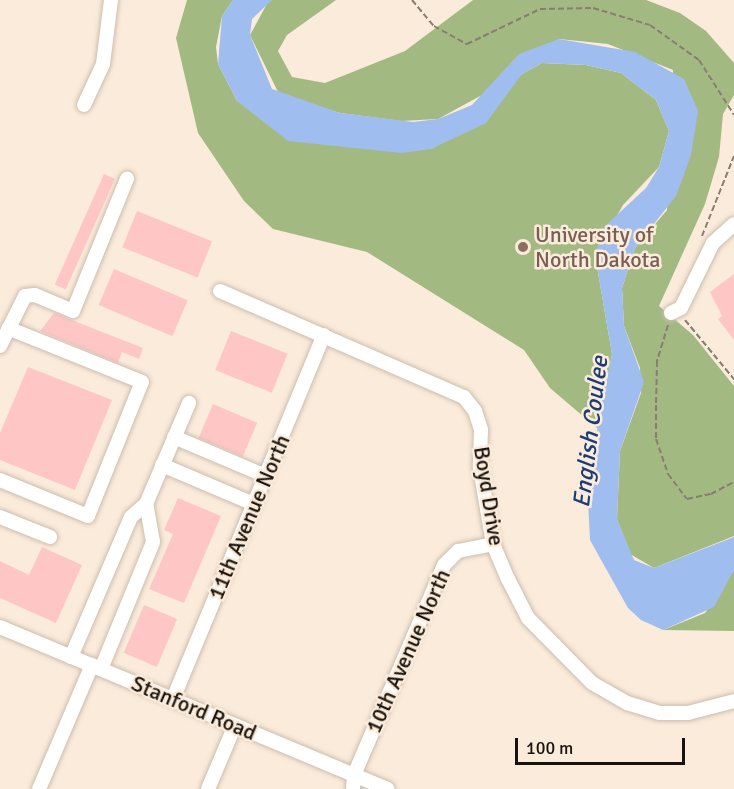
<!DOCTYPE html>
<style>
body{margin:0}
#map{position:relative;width:734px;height:789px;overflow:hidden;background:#fbebda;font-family:Signika,sans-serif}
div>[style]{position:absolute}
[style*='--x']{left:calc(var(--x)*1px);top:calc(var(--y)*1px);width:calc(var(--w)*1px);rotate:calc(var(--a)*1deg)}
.forest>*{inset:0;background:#a3b982}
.water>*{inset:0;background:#a0bdf0}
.building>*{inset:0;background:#fec7c6;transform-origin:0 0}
.path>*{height:2px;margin-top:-1px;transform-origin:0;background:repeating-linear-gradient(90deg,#877d71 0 6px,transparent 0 9px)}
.roads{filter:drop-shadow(0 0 2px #ccbdad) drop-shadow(0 0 2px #ccbdad)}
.minor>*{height:14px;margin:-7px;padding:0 7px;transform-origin:7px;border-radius:7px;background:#fff}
.dots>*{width:16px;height:16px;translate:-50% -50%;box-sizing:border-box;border:3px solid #fbebda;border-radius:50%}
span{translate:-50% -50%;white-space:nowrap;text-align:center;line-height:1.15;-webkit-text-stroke:5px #fbebda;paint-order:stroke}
.education-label{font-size:22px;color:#785e54}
.left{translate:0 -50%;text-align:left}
.street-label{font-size:22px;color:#18130d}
.water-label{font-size:24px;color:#1c3c78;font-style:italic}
.scale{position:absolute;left:515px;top:738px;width:170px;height:27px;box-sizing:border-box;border:3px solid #18130d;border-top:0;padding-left:8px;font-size:18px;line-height:21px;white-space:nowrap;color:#18130d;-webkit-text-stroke:4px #fbebda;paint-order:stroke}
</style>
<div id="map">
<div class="forest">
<div style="clip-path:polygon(187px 0,233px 0,222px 16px,216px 47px,218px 64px,237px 101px,360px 148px,431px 149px,451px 138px,522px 74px,542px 63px,586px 65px,621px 73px,656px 100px,669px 131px,659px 167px,623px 205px,595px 255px,612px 354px,598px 429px,550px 388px,524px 350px,367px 252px,273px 229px,244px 201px,198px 133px,176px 38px)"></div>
<div style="clip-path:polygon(269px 0,336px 0,287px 35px,278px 51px,292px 77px,325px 83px,405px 51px,473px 0,646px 0,680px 13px,706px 31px,734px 63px,734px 95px,723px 114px,719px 157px,705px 204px,659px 306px,693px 335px,734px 386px,734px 536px,654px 568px,630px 554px,617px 519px,620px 451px,641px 393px,640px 368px,624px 326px,622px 288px,635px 248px,667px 210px,673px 70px,608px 44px,559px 39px,482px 95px,438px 119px,401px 121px,340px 113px,279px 94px,250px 35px)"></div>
<div style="clip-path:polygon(734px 570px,734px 631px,663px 630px,705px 613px)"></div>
</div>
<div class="water">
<div style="clip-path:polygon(233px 0,272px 0,252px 19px,250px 35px,272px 89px,340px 113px,413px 122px,438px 119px,472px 105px,519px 54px,559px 39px,635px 52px,684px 79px,698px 111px,691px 155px,676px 196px,635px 248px,622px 288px,624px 326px,644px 382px,620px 451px,617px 519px,634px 560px,654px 568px,734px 537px,734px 570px,714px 607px,663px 630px,641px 620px,628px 608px,590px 540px,587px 482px,612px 354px,595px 255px,604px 227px,646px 188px,659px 167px,669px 131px,656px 100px,621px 73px,586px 65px,542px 63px,522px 74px,486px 123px,431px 149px,402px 153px,288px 141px,237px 101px,218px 64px,222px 16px)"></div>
</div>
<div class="building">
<div style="left:104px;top:174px;width:12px;height:121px;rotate:24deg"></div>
<div style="left:137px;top:211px;width:81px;height:39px;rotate:22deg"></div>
<div style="left:114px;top:269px;width:80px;height:39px;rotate:23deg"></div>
<div style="clip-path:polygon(734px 274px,734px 340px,718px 319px,722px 316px,710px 292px)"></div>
<div style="clip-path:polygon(54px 313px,143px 348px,139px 359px,122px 352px,118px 363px,40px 331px)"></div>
<div style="left:231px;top:331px;width:61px;height:42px;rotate:22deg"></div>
<div style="clip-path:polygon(28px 367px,112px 400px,75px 490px,0 460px,0 433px)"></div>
<div style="left:213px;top:404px;width:48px;height:37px;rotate:23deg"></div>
<div style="clip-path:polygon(178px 498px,221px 516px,184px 603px,149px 589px,173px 534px,164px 530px)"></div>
<div style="clip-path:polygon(42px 547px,82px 565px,56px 623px,0 598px,0 561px,29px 575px)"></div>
<div style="left:144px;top:605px;width:36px;height:52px;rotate:23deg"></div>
</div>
<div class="path">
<div style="--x:412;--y:0;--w:34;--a:50"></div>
<div style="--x:434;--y:26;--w:38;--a:29"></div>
<div style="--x:467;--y:44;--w:81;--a:-25.6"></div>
<div style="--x:540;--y:9;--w:53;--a:-1.1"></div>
<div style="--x:593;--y:8;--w:59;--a:16.6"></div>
<div style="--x:650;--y:25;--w:60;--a:35.5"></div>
<div style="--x:699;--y:60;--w:65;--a:57.5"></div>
<div style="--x:702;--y:236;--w:86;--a:-68.2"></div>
<div style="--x:685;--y:320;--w:77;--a:50.3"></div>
<div style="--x:668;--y:325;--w:38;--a:107"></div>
<div style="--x:657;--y:361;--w:44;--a:91.3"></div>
<div style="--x:656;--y:405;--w:34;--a:90"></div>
<div style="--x:656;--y:439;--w:37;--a:71"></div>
<div style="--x:668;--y:474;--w:31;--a:53"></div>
<div style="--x:687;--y:499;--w:25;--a:-12"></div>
<div style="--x:711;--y:494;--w:26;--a:-28"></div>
</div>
<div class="roads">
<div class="minor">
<div style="--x:84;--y:105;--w:45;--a:-65.1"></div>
<div style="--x:103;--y:64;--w:64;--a:-82.9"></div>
<div style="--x:220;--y:291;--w:266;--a:23.5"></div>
<div style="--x:464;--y:397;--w:18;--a:52"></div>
<div style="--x:475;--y:411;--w:20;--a:72"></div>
<div style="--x:481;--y:430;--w:38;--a:92"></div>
<div style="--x:480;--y:468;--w:77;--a:80.3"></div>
<div style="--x:493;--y:544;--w:38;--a:67"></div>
<div style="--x:508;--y:579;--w:44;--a:62.9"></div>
<div style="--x:528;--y:618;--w:91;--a:45.4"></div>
<div style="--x:592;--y:683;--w:40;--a:29.7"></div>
<div style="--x:627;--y:703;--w:34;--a:17"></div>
<div style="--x:660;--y:713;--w:28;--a:0"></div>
<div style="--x:688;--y:713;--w:48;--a:-14.6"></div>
<div style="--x:671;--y:313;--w:11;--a:-27"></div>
<div style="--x:681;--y:308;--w:72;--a:-63.8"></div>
<div style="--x:713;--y:243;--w:28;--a:-42"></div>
<div style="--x:0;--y:346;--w:56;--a:-63.4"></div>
<div style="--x:25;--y:296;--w:10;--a:-6"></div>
<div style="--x:35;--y:295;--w:41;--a:22.8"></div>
<div style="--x:73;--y:311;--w:143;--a:-67.8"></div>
<div style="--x:174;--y:437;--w:100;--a:23"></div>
<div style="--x:162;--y:465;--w:100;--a:23"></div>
<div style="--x:0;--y:480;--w:95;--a:22.2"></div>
<div style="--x:88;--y:516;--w:144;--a:-68.1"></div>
<div style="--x:142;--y:382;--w:144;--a:-158.1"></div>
<div style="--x:0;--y:517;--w:54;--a:21.8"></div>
<div style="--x:0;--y:627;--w:420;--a:22.7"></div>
<div style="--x:71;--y:657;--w:152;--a:-66.8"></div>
<div style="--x:131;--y:517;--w:20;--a:-41"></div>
<div style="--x:101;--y:669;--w:137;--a:-67.7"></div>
<div style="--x:153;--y:542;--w:39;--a:-100"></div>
<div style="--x:146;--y:504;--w:110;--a:-66.9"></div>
<div style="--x:173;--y:699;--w:394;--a:-67.5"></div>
<div style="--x:39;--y:789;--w:135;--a:-66.9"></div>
<div style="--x:208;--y:789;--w:69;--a:-67.1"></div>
<div style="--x:353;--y:789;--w:14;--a:-86"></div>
<div style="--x:354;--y:775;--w:228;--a:-66.8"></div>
<div style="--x:444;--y:565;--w:20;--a:-45"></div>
<div style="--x:458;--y:551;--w:36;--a:-11"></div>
</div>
</div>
<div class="dots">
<div style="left:523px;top:247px;background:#8d6e63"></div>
</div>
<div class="education-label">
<span class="left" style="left:535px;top:247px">University of<br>North Dakota</span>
</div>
<div class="street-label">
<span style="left:489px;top:496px;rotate:81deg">Boyd Drive</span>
<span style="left:249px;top:517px;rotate:-67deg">11th Avenue North</span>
<span style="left:408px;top:651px;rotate:-66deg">10th Avenue North</span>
<span style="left:194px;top:708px;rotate:23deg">Stanford Road</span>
</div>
<div class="water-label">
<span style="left:591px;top:432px;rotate:-83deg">English Coulee</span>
</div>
<div class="scale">100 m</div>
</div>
